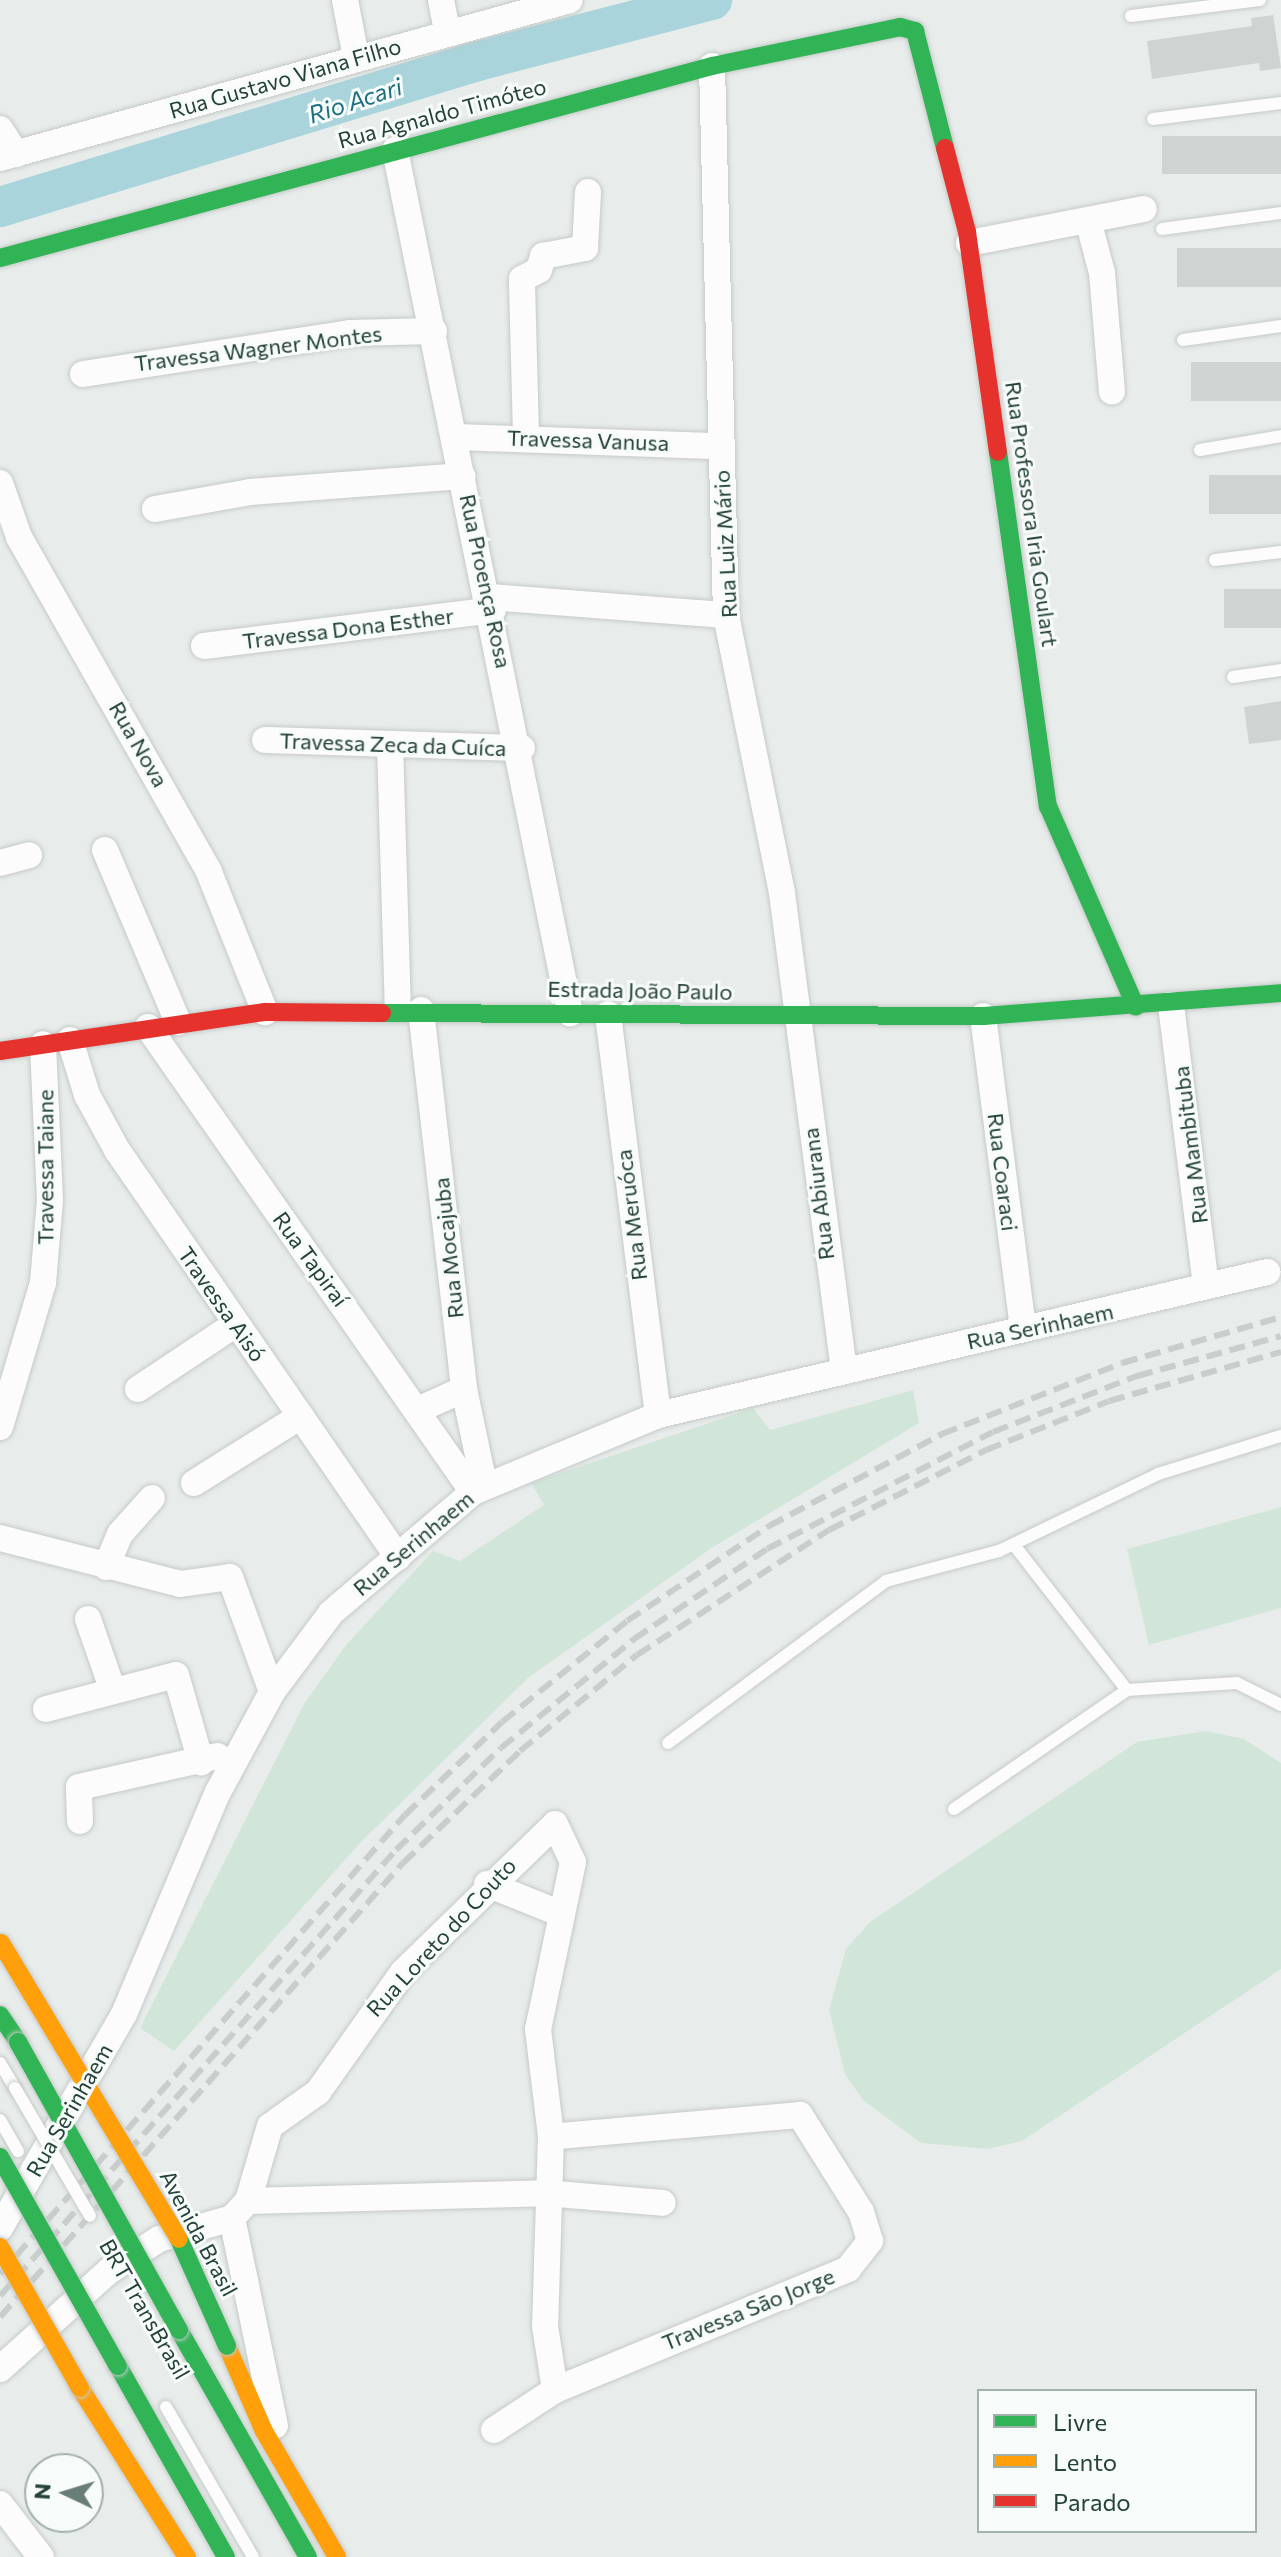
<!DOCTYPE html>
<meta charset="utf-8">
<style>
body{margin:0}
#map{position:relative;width:1281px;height:2557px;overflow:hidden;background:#e8edeb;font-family:Commissioner,sans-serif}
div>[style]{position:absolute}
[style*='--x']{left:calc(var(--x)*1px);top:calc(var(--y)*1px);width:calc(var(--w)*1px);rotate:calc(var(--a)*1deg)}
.green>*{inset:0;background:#d1e6d8}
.river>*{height:40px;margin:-20px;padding:0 20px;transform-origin:20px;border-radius:20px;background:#a9d4db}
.building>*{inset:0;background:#cfd4d2;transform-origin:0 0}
.roads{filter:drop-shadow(0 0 2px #c5cac8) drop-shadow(0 0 2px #c5cac8)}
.lane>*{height:12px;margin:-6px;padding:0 6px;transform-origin:6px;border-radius:6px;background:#fcfcfc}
.street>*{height:26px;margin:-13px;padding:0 13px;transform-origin:13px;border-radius:13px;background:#fcfcfc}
.fast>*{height:18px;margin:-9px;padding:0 9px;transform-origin:9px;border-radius:9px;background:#30b455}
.slow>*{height:18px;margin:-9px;padding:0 9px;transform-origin:9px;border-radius:9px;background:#ff9f0a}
.jam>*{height:18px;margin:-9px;padding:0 9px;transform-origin:9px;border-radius:9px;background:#e5322d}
.rail>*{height:6px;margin-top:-3px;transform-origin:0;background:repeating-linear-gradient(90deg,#c9cdcc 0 16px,transparent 0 24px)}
.bridges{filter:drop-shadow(0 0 2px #c5cac8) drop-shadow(0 0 2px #c5cac8)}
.lane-bridge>*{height:12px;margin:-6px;padding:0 6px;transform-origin:6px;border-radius:6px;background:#fcfcfc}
.fast-bridge>*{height:18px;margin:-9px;padding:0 9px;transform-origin:9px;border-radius:9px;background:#30b455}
.slow-bridge>*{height:18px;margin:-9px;padding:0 9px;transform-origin:9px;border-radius:9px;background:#ff9f0a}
span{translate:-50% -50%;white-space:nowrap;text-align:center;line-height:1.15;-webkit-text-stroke:6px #f7fbf9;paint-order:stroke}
.street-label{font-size:22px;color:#24423a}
.water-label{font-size:24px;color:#1c6f80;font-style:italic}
.legend{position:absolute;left:977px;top:2389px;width:280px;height:144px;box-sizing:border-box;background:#f7fbf9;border:2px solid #a3b1ad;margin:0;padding:10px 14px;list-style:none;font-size:24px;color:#24423a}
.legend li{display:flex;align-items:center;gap:16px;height:40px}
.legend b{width:40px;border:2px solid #a3b1ad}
.north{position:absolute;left:24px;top:2453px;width:80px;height:80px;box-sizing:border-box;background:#f7fbf9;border:2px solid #a3b1ad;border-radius:50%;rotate:274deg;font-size:22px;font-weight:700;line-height:32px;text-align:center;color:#24423a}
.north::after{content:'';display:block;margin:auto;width:28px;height:36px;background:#697e78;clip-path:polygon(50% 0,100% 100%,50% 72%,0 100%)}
</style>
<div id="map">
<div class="green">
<div style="clip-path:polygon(913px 1390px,919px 1423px,710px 1549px,528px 1678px,361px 1842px,174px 2051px,140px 2028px,304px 1704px,346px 1645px,433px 1551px,460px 1561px,544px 1505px,531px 1483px,753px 1408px,770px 1430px)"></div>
<div style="clip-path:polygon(1281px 1507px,1281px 1608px,1149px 1645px,1127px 1549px)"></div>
<div style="clip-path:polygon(1205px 1731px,1244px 1739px,1281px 1763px,1281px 1969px,1022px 2141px,988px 2149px,921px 2143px,863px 2100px,845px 2074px,829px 2010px,846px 1949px,870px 1922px,1137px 1742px)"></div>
</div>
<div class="river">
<div style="--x:0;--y:207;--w:500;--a:-17"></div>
<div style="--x:478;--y:61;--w:242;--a:-14.6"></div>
</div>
<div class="building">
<div style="clip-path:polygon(1273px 15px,1281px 68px,1260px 71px,1259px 63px,1152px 79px,1147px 41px,1252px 26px,1251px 18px)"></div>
<div style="left:1281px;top:136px;width:38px;height:119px;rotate:90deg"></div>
<div style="left:1281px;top:248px;width:39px;height:104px;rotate:90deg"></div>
<div style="left:1281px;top:362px;width:39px;height:90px;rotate:90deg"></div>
<div style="left:1281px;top:475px;width:39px;height:72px;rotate:90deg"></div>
<div style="left:1281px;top:589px;width:39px;height:57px;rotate:90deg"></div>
<div style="clip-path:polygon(1281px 701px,1281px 740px,1249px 744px,1244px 707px)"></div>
</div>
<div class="roads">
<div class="lane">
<div style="--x:1131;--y:16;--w:130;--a:-7.1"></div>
<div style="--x:1153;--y:119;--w:129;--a:-7.1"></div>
<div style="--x:1162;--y:229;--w:120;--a:-7.7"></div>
<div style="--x:1183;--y:340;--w:99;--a:-8.1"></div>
<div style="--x:1200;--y:450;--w:82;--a:-9.8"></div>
<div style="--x:1215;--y:560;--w:66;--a:-6.9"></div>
<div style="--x:1233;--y:677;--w:49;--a:-8.3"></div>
<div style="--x:1014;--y:1545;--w:184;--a:52.1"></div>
<div style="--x:668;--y:1743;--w:272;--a:-36.6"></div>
<div style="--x:886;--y:1581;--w:117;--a:-14.9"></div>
<div style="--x:999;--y:1551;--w:177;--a:-25.8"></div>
<div style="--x:1158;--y:1474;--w:129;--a:-17.2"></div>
<div style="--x:954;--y:1809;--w:210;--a:-34.5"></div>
<div style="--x:1127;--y:1690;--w:110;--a:-3.6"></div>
<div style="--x:1237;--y:1683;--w:49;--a:26.6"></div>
<div style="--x:0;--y:2063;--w:29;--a:59"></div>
<div style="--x:166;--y:2407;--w:173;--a:59.9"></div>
</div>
<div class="street">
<div style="--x:345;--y:0;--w:58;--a:79.1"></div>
<div style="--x:441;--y:0;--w:32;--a:79"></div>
<div style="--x:712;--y:66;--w:549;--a:88.54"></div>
<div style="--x:726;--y:615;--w:284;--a:78.6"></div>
<div style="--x:782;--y:893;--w:482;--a:82.6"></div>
<div style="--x:0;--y:129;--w:30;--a:57"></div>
<div style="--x:395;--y:150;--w:881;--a:78.54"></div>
<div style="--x:0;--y:158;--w:591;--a:-15.49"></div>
<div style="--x:1088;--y:220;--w:55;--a:75.2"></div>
<div style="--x:1102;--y:273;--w:119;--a:85.2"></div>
<div style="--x:969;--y:243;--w:178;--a:-11"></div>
<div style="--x:83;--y:374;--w:270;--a:-8.7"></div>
<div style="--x:350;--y:333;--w:84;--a:-1.4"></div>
<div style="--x:526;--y:436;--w:157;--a:-91.5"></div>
<div style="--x:522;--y:279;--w:19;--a:-28"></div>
<div style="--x:539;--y:270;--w:15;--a:-74"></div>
<div style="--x:543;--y:256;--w:43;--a:-10.8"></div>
<div style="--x:585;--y:248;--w:56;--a:-86.9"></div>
<div style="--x:456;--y:437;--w:264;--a:2"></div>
<div style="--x:0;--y:483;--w:57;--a:70.6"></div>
<div style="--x:19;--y:537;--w:385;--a:60.4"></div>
<div style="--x:209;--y:872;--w:151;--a:68.2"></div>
<div style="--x:155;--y:509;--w:97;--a:-10.1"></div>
<div style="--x:250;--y:492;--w:213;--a:-4.3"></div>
<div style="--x:490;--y:597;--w:237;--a:4.4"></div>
<div style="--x:204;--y:646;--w:291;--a:-7.1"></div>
<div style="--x:265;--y:740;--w:257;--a:1.8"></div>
<div style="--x:390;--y:744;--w:265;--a:88.3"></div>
<div style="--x:105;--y:850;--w:187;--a:67"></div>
<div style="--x:0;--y:863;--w:30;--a:-15"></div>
<div style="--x:1171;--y:1005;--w:282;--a:82.9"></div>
<div style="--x:421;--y:1010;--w:381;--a:83.5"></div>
<div style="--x:464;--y:1389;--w:97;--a:78.1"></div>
<div style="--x:608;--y:1014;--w:404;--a:82.9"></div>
<div style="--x:983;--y:1016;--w:315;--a:82.7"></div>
<div style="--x:148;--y:1027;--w:567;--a:55.05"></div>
<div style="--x:70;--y:1040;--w:58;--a:72.8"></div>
<div style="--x:87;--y:1095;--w:63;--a:61.4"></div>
<div style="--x:117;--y:1150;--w:495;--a:55.4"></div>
<div style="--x:138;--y:1389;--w:118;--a:-33.6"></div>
<div style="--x:420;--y:1409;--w:48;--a:-24.4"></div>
<div style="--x:0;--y:1427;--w:150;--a:-73.4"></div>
<div style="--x:43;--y:1283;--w:83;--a:-85.2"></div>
<div style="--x:50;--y:1200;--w:156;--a:-92.6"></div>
<div style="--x:194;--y:1483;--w:126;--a:-32.1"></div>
<div style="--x:0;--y:1538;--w:186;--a:14.3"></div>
<div style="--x:180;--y:1584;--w:50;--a:-8"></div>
<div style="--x:230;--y:1577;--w:122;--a:69.9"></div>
<div style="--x:106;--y:1567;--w:36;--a:-67"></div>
<div style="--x:120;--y:1534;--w:48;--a:-48.4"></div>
<div style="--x:88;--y:1619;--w:76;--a:70.9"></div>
<div style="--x:46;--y:1709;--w:134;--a:-14.7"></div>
<div style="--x:176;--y:1675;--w:91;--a:74"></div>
<div style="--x:80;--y:1821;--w:34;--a:-92"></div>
<div style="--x:79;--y:1787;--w:142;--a:-12.6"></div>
<div style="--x:487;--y:1884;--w:78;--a:21.9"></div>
<div style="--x:248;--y:2201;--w:297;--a:-1.5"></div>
<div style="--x:545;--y:2193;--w:118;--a:4.8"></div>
<div style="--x:232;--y:2218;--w:23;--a:-47"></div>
<div style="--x:248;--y:2201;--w:78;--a:-73.7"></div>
<div style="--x:270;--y:2126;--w:59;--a:-35.3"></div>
<div style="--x:318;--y:2092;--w:147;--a:-54.7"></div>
<div style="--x:403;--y:1972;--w:212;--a:-44.2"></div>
<div style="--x:555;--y:1824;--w:42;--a:64.7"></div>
<div style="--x:573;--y:1862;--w:171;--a:101.8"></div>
<div style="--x:538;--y:2029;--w:109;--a:83.1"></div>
<div style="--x:551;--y:2137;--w:189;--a:91.8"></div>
<div style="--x:545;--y:2326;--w:65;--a:81.1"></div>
<div style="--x:232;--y:2218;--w:212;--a:78.3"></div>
<div style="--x:0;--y:2228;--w:247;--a:-59.9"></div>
<div style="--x:124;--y:2014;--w:241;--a:-67.1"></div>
<div style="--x:218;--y:1792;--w:114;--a:-61.6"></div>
<div style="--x:272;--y:1692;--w:99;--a:-53.2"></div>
<div style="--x:331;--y:1613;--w:187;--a:-40.4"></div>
<div style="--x:473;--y:1492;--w:200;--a:-22.6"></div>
<div style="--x:658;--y:1415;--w:626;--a:-13.21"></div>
<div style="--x:0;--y:2369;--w:147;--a:-42"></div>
<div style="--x:109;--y:2271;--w:59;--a:-32.6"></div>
<div style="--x:159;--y:2239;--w:76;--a:-16"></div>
<div style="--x:494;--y:2430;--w:73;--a:-33.3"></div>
<div style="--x:555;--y:2390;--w:317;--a:-22.4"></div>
<div style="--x:848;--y:2269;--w:36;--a:-52"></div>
<div style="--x:870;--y:2241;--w:30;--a:-107"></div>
<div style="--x:861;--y:2212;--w:115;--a:-122.2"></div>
<div style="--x:800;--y:2115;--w:250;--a:175"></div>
<div style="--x:0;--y:2504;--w:67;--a:52.3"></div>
</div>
<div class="fast">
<div style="--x:0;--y:258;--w:737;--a:-15.09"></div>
<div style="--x:712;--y:66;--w:192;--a:-11.7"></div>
<div style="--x:900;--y:27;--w:16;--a:15"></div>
<div style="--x:915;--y:31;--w:121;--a:75.6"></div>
<div style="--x:998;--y:452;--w:358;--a:82"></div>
<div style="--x:1048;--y:806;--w:219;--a:66.4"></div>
<div style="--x:382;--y:1013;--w:601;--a:0.29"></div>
<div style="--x:983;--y:1016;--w:299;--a:-4.4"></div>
<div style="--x:0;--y:2015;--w:32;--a:56"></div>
<div style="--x:179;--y:2330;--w:261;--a:60.4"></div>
<div style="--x:118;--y:2366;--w:219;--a:60.5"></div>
</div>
<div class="slow">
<div style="--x:227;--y:2346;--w:93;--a:66.5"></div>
<div style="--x:264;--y:2431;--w:146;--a:59.9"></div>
<div style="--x:80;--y:2388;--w:200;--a:57.7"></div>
</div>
<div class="jam">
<div style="--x:945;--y:148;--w:87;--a:75.3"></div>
<div style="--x:967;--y:232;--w:222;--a:82"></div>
<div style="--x:0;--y:1051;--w:268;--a:-8.4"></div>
<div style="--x:265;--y:1012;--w:117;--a:0.5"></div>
</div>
</div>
<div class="rail">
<div style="--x:0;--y:2274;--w:612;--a:-48.58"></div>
<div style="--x:405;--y:1815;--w:134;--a:-43.8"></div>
<div style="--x:502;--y:1722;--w:161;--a:-38.9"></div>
<div style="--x:627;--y:1621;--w:171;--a:-33.8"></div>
<div style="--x:769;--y:1526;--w:196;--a:-28"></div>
<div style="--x:942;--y:1434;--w:193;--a:-21.5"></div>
<div style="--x:1122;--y:1363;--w:166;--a:-16.1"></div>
<div style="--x:0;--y:2296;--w:596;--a:-48.4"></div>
<div style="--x:396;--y:1850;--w:146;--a:-44.2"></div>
<div style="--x:501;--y:1748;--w:172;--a:-39.3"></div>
<div style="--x:634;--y:1639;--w:161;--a:-34.1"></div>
<div style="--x:767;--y:1549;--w:254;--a:-27.4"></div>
<div style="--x:993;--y:1432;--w:155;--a:-21.3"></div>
<div style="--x:1137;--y:1376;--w:149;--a:-15.5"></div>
<div style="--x:0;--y:2317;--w:607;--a:-48.41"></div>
<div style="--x:403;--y:1863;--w:162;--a:-43.7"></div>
<div style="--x:520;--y:1751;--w:151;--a:-39.4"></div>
<div style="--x:637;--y:1655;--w:229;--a:-33.1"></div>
<div style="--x:829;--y:1530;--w:176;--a:-27"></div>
<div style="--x:986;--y:1450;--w:132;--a:-21.7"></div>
<div style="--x:1109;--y:1401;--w:179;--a:-15.9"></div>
</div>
<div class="bridges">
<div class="lane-bridge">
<div style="--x:15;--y:2088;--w:148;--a:59.6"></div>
<div style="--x:0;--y:2120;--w:36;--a:60"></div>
</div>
<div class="fast-bridge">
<div style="--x:18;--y:2042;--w:330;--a:60.8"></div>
<div style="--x:0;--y:2157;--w:240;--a:60.6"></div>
<div style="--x:179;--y:2239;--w:117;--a:65.8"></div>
</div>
<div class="slow-bridge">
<div style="--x:1;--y:1943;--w:345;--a:59"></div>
<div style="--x:0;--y:2247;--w:162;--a:60.4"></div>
</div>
</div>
<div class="street-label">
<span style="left:285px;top:78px;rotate:-16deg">Rua Gustavo Viana Filho</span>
<span style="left:442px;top:113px;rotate:-15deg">Rua Agnaldo Timóteo</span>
<span style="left:258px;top:348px;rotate:-7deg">Travessa Wagner Montes</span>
<span style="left:588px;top:440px;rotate:2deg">Travessa Vanusa</span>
<span style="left:1032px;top:514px;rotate:82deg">Rua Professora Iria Goulart</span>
<span style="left:725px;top:544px;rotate:-93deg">Rua Luiz Mário</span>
<span style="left:486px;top:581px;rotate:78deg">Rua Proença Rosa</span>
<span style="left:348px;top:628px;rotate:-7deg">Travessa Dona Esther</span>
<span style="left:139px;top:744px;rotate:60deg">Rua Nova</span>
<span style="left:393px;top:744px;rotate:2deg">Travessa Zeca da Cuíca</span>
<span style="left:640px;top:990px;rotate:1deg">Estrada João Paulo</span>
<span style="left:1190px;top:1145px;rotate:-97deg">Rua Mambituba</span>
<span style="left:45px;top:1167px;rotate:-90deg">Travessa Taiane</span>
<span style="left:1003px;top:1172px;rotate:83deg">Rua Coaraci</span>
<span style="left:818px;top:1194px;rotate:-97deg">Rua Abiurana</span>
<span style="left:631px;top:1215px;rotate:-97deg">Rua Meruóca</span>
<span style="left:448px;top:1248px;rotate:-96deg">Rua Mocajuba</span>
<span style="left:311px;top:1259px;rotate:54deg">Rua Tapiraí</span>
<span style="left:222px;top:1304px;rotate:55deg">Travessa Aisó</span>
<span style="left:1040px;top:1326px;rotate:-12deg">Rua Serinhaem</span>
<span style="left:413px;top:1543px;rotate:-40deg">Rua Serinhaem</span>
<span style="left:441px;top:1937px;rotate:-47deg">Rua Loreto do Couto</span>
<span style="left:69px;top:2110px;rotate:-60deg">Rua Serinhaem</span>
<span style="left:199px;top:2233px;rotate:62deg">Avenida Brasil</span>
<span style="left:145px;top:2309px;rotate:60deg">BRT TransBrasil</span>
<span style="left:748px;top:2309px;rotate:-22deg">Travessa Sāo Jorge</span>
</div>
<div class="water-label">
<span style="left:355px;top:100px;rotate:-18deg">Rio Acari</span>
</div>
<ul class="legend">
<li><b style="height:10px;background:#30b455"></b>Livre</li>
<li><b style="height:10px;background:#ff9f0a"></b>Lento</li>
<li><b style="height:10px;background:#e5322d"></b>Parado</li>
</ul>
<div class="north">N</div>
</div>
